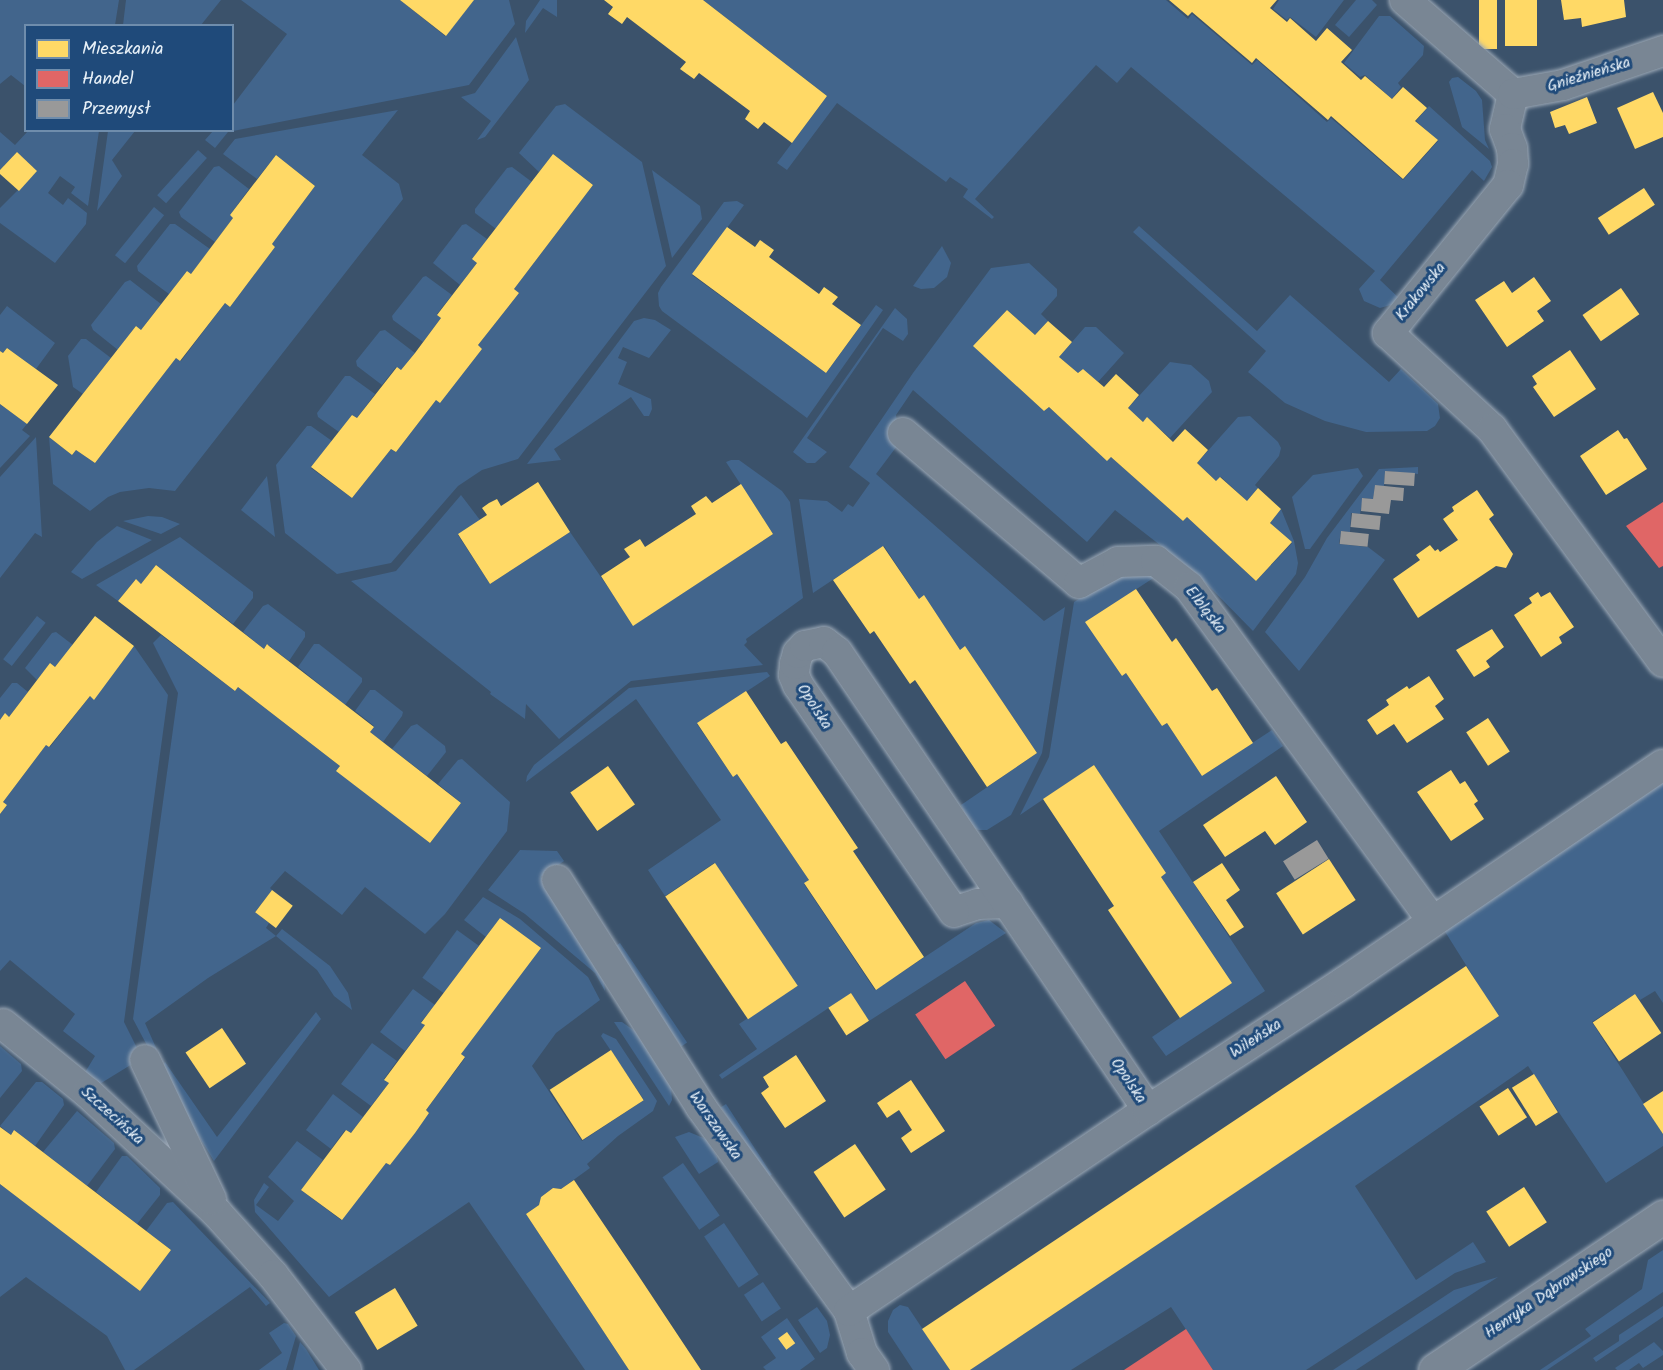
<!DOCTYPE html>
<meta charset="utf-8">
<style>
body{margin:0}
#map{position:relative;width:1663px;height:1370px;overflow:hidden;background:#3b526b;font-family:Kalam,sans-serif}
div>[style]{position:absolute}
[style*='--x']{left:calc(var(--x)*1px);top:calc(var(--y)*1px);width:calc(var(--w)*1px);rotate:calc(var(--a)*1deg)}
.green>*{inset:0;background:#42658c;transform-origin:0 0}
.homes>*{inset:0;background:#ffd966;transform-origin:0 0}
.shops>*{inset:0;background:#e06666;transform-origin:0 0}
.industry>*{inset:0;background:#999;transform-origin:0 0}
.roads{filter:drop-shadow(0 0 2px #9da9b6) drop-shadow(0 0 2px #9da9b6)}
.street>*{height:30px;margin:-15px;padding:0 15px;transform-origin:15px;border-radius:15px;background:#798694}
.secondary>*{height:33px;margin:-16.5px;padding:0 16.5px;transform-origin:16.5px;border-radius:16.5px;background:#798694}
span{translate:-50% -50%;white-space:nowrap;text-align:center;line-height:1.15;-webkit-text-stroke:6px #1f4a7a;paint-order:stroke}
.street-label{font-size:16px;color:#e8f1f8}
.legend{position:absolute;left:24px;top:24px;width:210px;height:108px;box-sizing:border-box;background:#1f4a7a;border:2px solid #6f8dac;margin:0;padding:8px 10px;list-style:none;font-size:18px;color:#e8f1f8}
.legend li{display:flex;align-items:center;gap:12px;height:30px}
.legend b{width:30px;border:2px solid #6f8dac}
</style>
<div id="map">
<div class="green">
<div style="clip-path:polygon(0 0,119px 0,115px 25px,26px 26px,25px 86px,11px 75px,0 84px)"></div>
<div style="clip-path:polygon(126px 0,221px 0,201px 25px,123px 25px)"></div>
<div style="clip-path:polygon(241px 0,400px 0,445px 36px,474px 0,509px 0,515px 24px,469px 85px,228px 132px,215px 148px,205px 140px,213px 131px,232px 130px,233px 105px,287px 34px)"></div>
<div style="clip-path:polygon(540px 0,557px 0,557px 17px,543px 8px,525px 33px,526px 21px)"></div>
<div style="clip-path:polygon(703px 0,1166px 0,1188px 19px,1192px 14px,1252px 65px,1257px 60px,1327px 122px,1331px 118px,1403px 180px,1438px 141px,1416px 121px,1429px 106px,1490px 161px,1492px 167px,1484px 181px,1472px 170px,1380px 280px,1399px 298px,1394px 304px,1380px 308px,1364px 301px,1359px 289px,1375px 271px,1131px 67px,1117px 83px,1096px 65px,975px 199px,994px 217px,992px 219px,963px 197px,968px 189px,950px 177px,946px 182px,837px 103px,787px 170px,777px 163px,827px 96px)"></div>
<div style="clip-path:polygon(1279px 0,1344px 0,1316px 37px,1290px 17px,1287px 20px,1273px 9px)"></div>
<div style="clip-path:polygon(1356px 0,1372px 0,1377px 5px,1349px 37px,1335px 25px)"></div>
<div style="clip-path:polygon(1379px 16px,1390px 16px,1424px 46px,1423px 55px,1398px 83px,1401px 87px,1392px 99px,1365px 75px,1360px 77px,1344px 63px)"></div>
<div style="clip-path:polygon(516px 37px,529px 80px,485px 137px,477px 140px,491px 121px,461px 97px,475px 93px)"></div>
<div style="clip-path:polygon(1458px 77px,1476px 91px,1482px 100px,1485px 140px,1489px 149px,1462px 127px,1449px 82px,1452px 78px)"></div>
<div style="clip-path:polygon(565px 104px,642px 162px,666px 266px,518px 459px,482px 470px,458px 486px,391px 563px,337px 574px,285px 533px,276px 465px,307px 426px,311px 426px,332px 441px,311px 468px,352px 498px,391px 449px,396px 452px,436px 400px,440px 402px,482px 349px,478px 345px,519px 293px,514px 289px,593px 185px,553px 154px,539px 172px,519px 153px,556px 106px)"></div>
<div style="clip-path:polygon(398px 110px,362px 155px,399px 184px,403px 199px,175px 491px,149px 488px,120px 492px,108px 497px,90px 511px,53px 484px,49px 437px,72px 455px,76px 450px,95px 463px,176px 358px,181px 361px,225px 303px,230px 307px,275px 247px,272px 244px,315px 186px,276px 155px,257px 179px,223px 154px,235px 139px)"></div>
<div style="clip-path:polygon(28px 131px,99px 131px,88px 206px,71px 193px,75px 187px,60px 176px,48px 193px,63px 205px,68px 198px,87px 213px,86px 224px,55px 263px,0 223px,0 208px,37px 171px,17px 152px,0 170px,0 132px,15px 145px)"></div>
<div style="clip-path:polygon(108px 131px,135px 131px,112px 160px,122px 176px,97px 211px)"></div>
<div style="left:198px;top:150px;width:12px;height:61px;rotate:42deg"></div>
<div style="clip-path:polygon(219px 166px,249px 189px,230px 215px,233px 218px,215px 242px,181px 217px,179px 212px,214px 167px)"></div>
<div style="clip-path:polygon(512px 167px,532px 182px,496px 229px,475px 213px,475px 209px,507px 168px)"></div>
<div style="clip-path:polygon(652px 170px,700px 206px,702px 219px,672px 258px)"></div>
<div style="clip-path:polygon(737px 201px,744px 205px,692px 275px,826px 373px,876px 305px,883px 310px,807px 418px,662px 311px,659px 306px,658px 293px,661px 287px,724px 202px)"></div>
<div style="left:154px;top:207px;width:13px;height:62px;rotate:39deg"></div>
<div style="clip-path:polygon(170px 224px,175px 224px,210px 249px,191px 274px,187px 271px,169px 294px,138px 271px,137px 266px)"></div>
<div style="clip-path:polygon(466px 224px,487px 239px,477px 263px,460px 285px,433px 263px,462px 225px)"></div>
<div style="clip-path:polygon(1139px 226px,1257px 331px,1290px 295px,1389px 382px,1401px 369px,1438px 404px,1440px 418px,1435px 426px,1427px 431px,1366px 432px,1325px 421px,1285px 403px,1248px 372px,1266px 351px,1133px 232px)"></div>
<div style="clip-path:polygon(942px 246px,951px 263px,947px 277px,934px 288px,921px 289px,913px 286px)"></div>
<div style="clip-path:polygon(1029px 263px,1057px 289px,1057px 296px,1041px 314px,1048px 321px,1035px 335px,1007px 310px,974px 346px,1044px 411px,1049px 407px,1107px 460px,1111px 457px,1183px 521px,1187px 517px,1256px 581px,1292px 543px,1270px 523px,1281px 509px,1294px 541px,1298px 563px,1296px 574px,1253px 631px,1196px 573px,1115px 510px,1087px 542px,913px 390px,896px 415px,900px 442px,876px 474px,1044px 621px,1065px 607px,1042px 753px,1011px 815px,987px 830px,979px 830px,971px 828px,961px 805px,1037px 753px,965px 647px,960px 650px,924px 596px,919px 599px,884px 546px,813px 593px,799px 499px,827px 501px,842px 512px,848px 504px,853px 507px,870px 483px,849px 467px,913px 373px,991px 268px)"></div>
<div style="clip-path:polygon(426px 276px,452px 295px,437px 314px,441px 318px,423px 342px,393px 320px,392px 316px,423px 277px)"></div>
<div style="clip-path:polygon(130px 280px,161px 304px,141px 330px,136px 326px,118px 350px,93px 330px,91px 325px,125px 282px)"></div>
<div style="clip-path:polygon(7px 306px,55px 343px,36px 369px,7px 348px,3px 353px,0 351px,0 315px)"></div>
<div style="clip-path:polygon(895px 308px,907px 319px,908px 334px,903px 341px,883px 328px,807px 438px,827px 452px,815px 463px,807px 463px,793px 452px)"></div>
<div style="clip-path:polygon(644px 318px,655px 320px,671px 330px,649px 358px,623px 347px,618px 358px,627px 362px,618px 384px,651px 399px,652px 409px,649px 416px,644px 416px,631px 397px,554px 449px,561px 460px,527px 464px,634px 321px)"></div>
<div style="clip-path:polygon(1085px 327px,1096px 327px,1124px 353px,1098px 382px,1083px 369px,1078px 373px,1059px 357px)"></div>
<div style="clip-path:polygon(385px 330px,415px 353px,401px 370px,396px 367px,382px 385px,357px 366px,356px 361px,380px 331px)"></div>
<div style="clip-path:polygon(81px 339px,86px 339px,111px 358px,83px 394px,73px 387px,68px 356px)"></div>
<div style="clip-path:polygon(1170px 362px,1191px 365px,1209px 381px,1212px 392px,1170px 438px,1147px 418px,1143px 422px,1128px 408px)"></div>
<div style="clip-path:polygon(345px 376px,350px 376px,375px 394px,357px 418px,352px 415px,339px 432px,318px 417px,317px 413px)"></div>
<div style="clip-path:polygon(0 404px,27px 424px,22px 430px,30px 436px,0 468px)"></div>
<div style="clip-path:polygon(1250px 416px,1278px 442px,1281px 448px,1279px 456px,1255px 485px,1258px 488px,1247px 501px,1221px 477px,1216px 481px,1197px 463px,1238px 417px)"></div>
<div style="clip-path:polygon(36px 437px,42px 537px,35px 533px,0 578px,0 477px)"></div>
<div style="clip-path:polygon(731px 460px,739px 460px,782px 491px,790px 502px,803px 598px,746px 639px,747px 642px,744px 645px,763px 665px,631px 681px,559px 739px,526px 704px,525px 719px,490px 694px,491px 692px,351px 581px,396px 571px,461px 495px,480px 520px,458px 535px,490px 584px,570px 532px,634px 625px,773px 534px,726px 462px)"></div>
<div style="clip-path:polygon(1418px 467px,1418px 474px,1385px 471px,1384px 486px,1375px 486px,1373px 499px,1363px 498px,1360px 514px,1351px 513px,1350px 532px,1341px 531px,1339px 544px,1368px 547px,1385px 560px,1299px 671px,1265px 632px,1305px 577px,1327px 538px,1379px 469px)"></div>
<div style="clip-path:polygon(1358px 468px,1363px 476px,1310px 549px,1305px 549px,1292px 497px,1313px 475px)"></div>
<div style="clip-path:polygon(267px 476px,275px 537px,241px 510px)"></div>
<div style="clip-path:polygon(148px 516px,162px 517px,180px 524px,161px 534px,123px 521px)"></div>
<div style="clip-path:polygon(117px 526px,152px 540px,82px 579px,71px 572px,97px 542px)"></div>
<div style="clip-path:polygon(180px 537px,253px 592px,253px 598px,233px 624px,156px 565px,141px 584px,135px 580px,118px 601px,96px 585px)"></div>
<div style="clip-path:polygon(1125px 570px,1158px 575px,1086px 622px,1122px 676px,1126px 673px,1162px 726px,1167px 723px,1202px 776px,1272px 730px,1283px 746px,1159px 831px,1265px 991px,1166px 1056px,1152px 1037px,1231px 983px,1161px 877px,1165px 873px,1094px 765px,1020px 815px,1049px 757px,1074px 602px)"></div>
<div style="clip-path:polygon(268px 604px,305px 632px,305px 637px,289px 661px,267px 644px,264px 649px,243px 632px,263px 606px)"></div>
<div style="left:37px;top:616px;width:11px;height:55px;rotate:38deg"></div>
<div style="clip-path:polygon(56px 632px,73px 645px,55px 667px,50px 664px,37px 680px,25px 668px,52px 633px)"></div>
<div style="clip-path:polygon(161px 635px,235px 691px,238px 687px,340px 766px,337px 771px,430px 843px,461px 803px,438px 784px,458px 760px,462px 759px,510px 802px,507px 831px,445px 914px,425px 934px,365px 887px,342px 915px,285px 871px,270px 888px,272px 890px,255px 912px,269px 923px,266px 928px,276px 936px,282px 929px,330px 966px,348px 993px,352px 1010px,334px 996px,317px 970px,276px 936px,208px 978px,145px 1023px,157px 1050px,151px 1053px,133px 1019px,178px 693px,153px 643px)"></div>
<div style="clip-path:polygon(314px 644px,319px 644px,362px 678px,362px 682px,345px 705px,298px 667px)"></div>
<div style="clip-path:polygon(134px 646px,168px 695px,124px 1022px,142px 1058px,98px 1085px,84px 1074px,95px 1056px,63px 1031px,75px 1014px,10px 960px,0 971px,0 814px,7px 805px,3px 802px,46px 745px,50px 747px,90px 696px,94px 699px)"></div>
<div style="clip-path:polygon(767px 672px,770px 676px,697px 724px,733px 777px,737px 774px,809px 880px,804px 884px,875px 990px,976px 923px,989px 920px,1006px 933px,869px 1021px,851px 993px,722px 1079px,719px 1075px,757px 1049px,739px 1024px,796px 986px,714px 863px,665px 896px,648px 870px,721px 820px,636px 699px,526px 782px,527px 776px,534px 765px,629px 688px)"></div>
<div style="clip-path:polygon(12px 683px,17px 683px,28px 692px,9px 717px,5px 714px,0 720px,0 698px)"></div>
<div style="clip-path:polygon(370px 690px,375px 690px,403px 712px,402px 716px,383px 742px,370px 732px,374px 726px,355px 711px)"></div>
<div style="clip-path:polygon(417px 724px,445px 746px,446px 752px,427px 776px,392px 749px,411px 726px)"></div>
<div style="clip-path:polygon(1663px 783px,1663px 1003px,1655px 991px,1640px 1000px,1635px 994px,1592px 1022px,1663px 1134px,1663px 1146px,1606px 1183px,1528px 1066px,1355px 1186px,1416px 1280px,1473px 1242px,1486px 1262px,1455px 1273px,1306px 1370px,1213px 1370px,1171px 1307px,1071px 1370px,970px 1370px,1498px 1016px,1444px 930px)"></div>
<div style="clip-path:polygon(520px 850px,557px 851px,564px 861px,541px 877px,603px 971px,605px 991px,595px 973px,525px 914px,488px 890px)"></div>
<div style="clip-path:polygon(483px 897px,520px 919px,588px 977px,600px 1000px,556px 1033px,532px 1066px,582px 1141px,644px 1100px,601px 1036px,603px 1033px,616px 1039px,657px 1101px,653px 1111px,618px 1136px,587px 1164px,590px 1168px,561px 1189px,553px 1188px,541px 1197px,539px 1205px,526px 1214px,629px 1370px,585px 1370px,469px 1202px,329px 1297px,255px 1212px,254px 1200px,264px 1183px,269px 1187px,256px 1205px,278px 1221px,294px 1201px,268px 1177px,297px 1141px,323px 1160px,301px 1190px,341px 1220px,386px 1163px,390px 1165px,429px 1113px,426px 1110px,465px 1058px,461px 1054px,500px 918px,486px 937px,464px 920px)"></div>
<div style="left:457px;top:930px;width:27px;height:59px;rotate:36deg"></div>
<div style="left:620px;top:943px;width:120px;height:7px;rotate:56deg"></div>
<div style="clip-path:polygon(413px 989px,435px 1005px,421px 1022px,425px 1025px,405px 1051px,380px 1032px)"></div>
<div style="clip-path:polygon(316px 1012px,321px 1019px,214px 1161px,181px 1108px,161px 1068px,165px 1062px,217px 1137px)"></div>
<div style="clip-path:polygon(614px 1022px,622px 1022px,635px 1031px,671px 1087px,672px 1100px,669px 1106px)"></div>
<div style="clip-path:polygon(372px 1043px,397px 1061px,384px 1079px,389px 1083px,371px 1106px,341px 1084px)"></div>
<div style="clip-path:polygon(0 1046px,21px 1064px,22px 1071px,0 1098px)"></div>
<div style="clip-path:polygon(36px 1082px,42px 1082px,63px 1099px,64px 1105px,35px 1146px,14px 1130px,11px 1135px,0 1126px)"></div>
<div style="clip-path:polygon(333px 1094px,363px 1117px,351px 1133px,345px 1130px,331px 1149px,306px 1130px)"></div>
<div style="left:726px;top:1104px;width:84px;height:6px;rotate:57deg"></div>
<div style="clip-path:polygon(77px 1111px,114px 1143px,115px 1149px,87px 1186px,43px 1152px)"></div>
<div style="clip-path:polygon(689px 1132px,706px 1139px,717px 1157px,718px 1162px,699px 1174px,675px 1137px)"></div>
<div style="clip-path:polygon(122px 1156px,127px 1156px,160px 1188px,160px 1195px,137px 1224px,96px 1192px)"></div>
<div style="left:683px;top:1163px;width:64px;height:25px;rotate:55deg"></div>
<div style="clip-path:polygon(0 1184px,140px 1290px,171px 1250px,146px 1231px,167px 1203px,173px 1202px,270px 1303px,266px 1306px,250px 1287px,134px 1370px,125px 1370px,107px 1336px,26px 1277px,0 1297px)"></div>
<div style="left:724px;top:1223px;width:62px;height:24px;rotate:56deg"></div>
<div style="clip-path:polygon(1663px 1250px,1663px 1292px,1547px 1370px,1540px 1370px,1591px 1336px,1585px 1329px,1642px 1289px,1648px 1260px)"></div>
<div style="clip-path:polygon(1498px 1277px,1356px 1370px,1333px 1370px,1454px 1290px)"></div>
<div style="left:763px;top:1282px;width:32px;height:23px;rotate:56deg"></div>
<div style="clip-path:polygon(900px 1305px,908px 1307px,950px 1370px,913px 1370px,888px 1332px,888px 1321px,893px 1310px)"></div>
<div style="clip-path:polygon(1663px 1306px,1663px 1317px,1596px 1362px,1593px 1358px,1619px 1341px,1619px 1335px)"></div>
<div style="clip-path:polygon(817px 1307px,827px 1321px,830px 1335px,827px 1348px,820px 1353px,798px 1320px)"></div>
<div style="clip-path:polygon(787px 1318px,815px 1359px,800px 1370px,766px 1370px,763px 1367px,776px 1358px,761px 1337px)"></div>
<div style="clip-path:polygon(284px 1323px,288px 1324px,296px 1336px,286px 1370px,259px 1370px,282px 1353px,269px 1333px)"></div>
<div style="clip-path:polygon(300px 1342px,306px 1349px,319px 1370px,293px 1370px)"></div>
<div style="clip-path:polygon(1654px 1342px,1663px 1351px,1663px 1355px,1643px 1368px,1639px 1363px,1629px 1370px,1617px 1370px,1615px 1368px)"></div>
</div>
<div class="homes">
<div style="clip-path:polygon(400px 0,474px 0,446px 36px)"></div>
<div style="clip-path:polygon(604px 0,703px 0,827px 96px,792px 143px,764px 122px,758px 129px,745px 119px,750px 111px,699px 73px,694px 79px,680px 69px,686px 62px,627px 17px,622px 24px,608px 14px,613px 7px)"></div>
<div style="clip-path:polygon(1169px 0,1277px 0,1270px 8px,1287px 22px,1290px 18px,1316px 41px,1327px 28px,1352px 50px,1341px 62px,1361px 80px,1365px 76px,1392px 99px,1403px 87px,1427px 108px,1415px 121px,1438px 140px,1403px 179px,1331px 116px,1328px 120px,1256px 58px,1252px 63px,1192px 12px,1188px 16px)"></div>
<div style="left:1479px;top:0;width:18px;height:49px"></div>
<div style="left:1505px;top:0;width:32px;height:46px"></div>
<div style="clip-path:polygon(1561px 0,1624px 0,1626px 17px,1582px 27px,1581px 18px,1564px 20px)"></div>
<div style="clip-path:polygon(1653px 92px,1663px 113px,1663px 137px,1635px 149px,1617px 108px)"></div>
<div style="clip-path:polygon(1587px 97px,1597px 123px,1569px 134px,1565px 125px,1555px 128px,1550px 112px)"></div>
<div style="clip-path:polygon(17px 152px,37px 171px,19px 191px,0 174px,0 170px)"></div>
<div style="clip-path:polygon(553px 154px,593px 185px,514px 289px,519px 293px,478px 345px,482px 349px,440px 403px,436px 400px,396px 452px,391px 449px,352px 498px,311px 467px,352px 415px,357px 418px,397px 367px,401px 370px,415px 353px,441px 318px,437px 315px,477px 263px,472px 259px)"></div>
<div style="clip-path:polygon(276px 155px,315px 186px,272px 244px,275px 247px,230px 307px,225px 303px,180px 361px,176px 358px,95px 463px,76px 450px,72px 455px,49px 437px,136px 326px,141px 330px,187px 271px,191px 274px,233px 218px,230px 215px)"></div>
<div style="left:1644px;top:188px;width:20px;height:55px;rotate:57deg"></div>
<div style="clip-path:polygon(727px 227px,755px 247px,760px 240px,774px 250px,769px 257px,819px 294px,824px 287px,838px 297px,832px 304px,861px 325px,826px 373px,692px 274px)"></div>
<div style="clip-path:polygon(1534px 277px,1551px 301px,1537px 311px,1544px 321px,1507px 347px,1475px 300px,1504px 281px,1512px 293px)"></div>
<div style="left:1621px;top:288px;width:32px;height:47px;rotate:55deg"></div>
<div style="clip-path:polygon(1007px 310px,1035px 335px,1048px 321px,1072px 342px,1059px 357px,1078px 373px,1083px 369px,1104px 387px,1116px 374px,1139px 395px,1128px 408px,1143px 422px,1147px 417px,1173px 442px,1185px 429px,1208px 450px,1197px 463px,1216px 481px,1220px 477px,1247px 501px,1258px 488px,1281px 509px,1270px 523px,1292px 542px,1256px 581px,1187px 517px,1183px 521px,1111px 457px,1107px 461px,1049px 407px,1044px 411px,973px 346px)"></div>
<div style="clip-path:polygon(7px 348px,58px 385px,27px 424px,0 404px,0 351px,3px 353px)"></div>
<div style="clip-path:polygon(1570px 350px,1596px 389px,1554px 417px,1533px 387px,1537px 384px,1532px 376px)"></div>
<div style="clip-path:polygon(1618px 430px,1624px 439px,1627px 438px,1647px 469px,1606px 495px,1580px 456px)"></div>
<div style="clip-path:polygon(538px 482px,570px 532px,490px 584px,458px 534px,487px 515px,482px 508px,489px 503px,497px 499px,501px 506px)"></div>
<div style="clip-path:polygon(741px 484px,773px 534px,633px 626px,601px 576px,630px 557px,624px 549px,640px 539px,645px 547px,696px 514px,691px 506px,706px 496px,712px 503px)"></div>
<div style="clip-path:polygon(1477px 490px,1494px 515px,1489px 519px,1513px 554px,1506px 568px,1496px 566px,1418px 618px,1393px 579px,1420px 560px,1416px 555px,1430px 545px,1435px 551px,1438px 549px,1440px 552px,1458px 540px,1443px 519px,1454px 511px,1452px 507px)"></div>
<div style="clip-path:polygon(883px 546px,919px 599px,924px 595px,960px 650px,965px 646px,1037px 753px,987px 787px,915px 680px,910px 684px,874px 631px,870px 634px,833px 580px)"></div>
<div style="clip-path:polygon(156px 565px,264px 649px,267px 644px,269px 646px,374px 727px,370px 732px,461px 803px,430px 843px,336px 771px,340px 766px,238px 687px,235px 691px,118px 601px,136px 579px,141px 584px)"></div>
<div style="clip-path:polygon(1136px 589px,1172px 642px,1176px 638px,1212px 691px,1217px 688px,1253px 743px,1202px 776px,1167px 723px,1162px 726px,1126px 673px,1122px 676px,1085px 622px)"></div>
<div style="clip-path:polygon(1538px 592px,1541px 597px,1550px 592px,1574px 627px,1559px 637px,1562px 643px,1541px 657px,1514px 615px,1532px 603px,1529px 598px)"></div>
<div style="clip-path:polygon(95px 616px,134px 646px,94px 700px,90px 696px,49px 747px,46px 745px,3px 802px,7px 805px,0 814px,0 720px,5px 713px,9px 717px,50px 663px,55px 667px)"></div>
<div style="clip-path:polygon(1492px 629px,1504px 647px,1486px 661px,1490px 667px,1474px 677px,1456px 650px)"></div>
<div style="clip-path:polygon(1429px 676px,1444px 699px,1435px 706px,1444px 719px,1407px 743px,1394px 724px,1377px 735px,1367px 720px,1389px 705px,1386px 700px,1407px 686px,1409px 689px)"></div>
<div style="clip-path:polygon(746px 691px,781px 744px,786px 741px,858px 848px,853px 851px,924px 957px,876px 990px,804px 883px,809px 880px,737px 774px,733px 777px,697px 723px)"></div>
<div style="left:1488px;top:718px;width:40px;height:26px;rotate:57deg"></div>
<div style="clip-path:polygon(1094px 765px,1166px 873px,1161px 877px,1232px 983px,1180px 1018px,1108px 910px,1114px 906px,1043px 799px)"></div>
<div style="left:608px;top:766px;width:47px;height:46px;rotate:55deg"></div>
<div style="clip-path:polygon(1451px 770px,1460px 784px,1465px 781px,1478px 801px,1474px 804px,1484px 819px,1451px 841px,1417px 792px)"></div>
<div style="clip-path:polygon(1276px 776px,1307px 822px,1275px 845px,1265px 831px,1225px 857px,1203px 825px)"></div>
<div style="left:1329px;top:859px;width:49px;height:63px;rotate:57deg"></div>
<div style="left:715px;top:863px;width:148px;height:60px;rotate:56deg"></div>
<div style="clip-path:polygon(1222px 863px,1240px 890px,1226px 900px,1244px 927px,1230px 936px,1193px 882px)"></div>
<div style="left:272px;top:890px;width:26px;height:28px;rotate:37deg"></div>
<div style="clip-path:polygon(500px 918px,541px 948px,461px 1054px,465px 1057px,426px 1110px,429px 1113px,415px 1133px,390px 1165px,386px 1163px,342px 1220px,301px 1190px,346px 1130px,351px 1133px,389px 1083px,384px 1080px,425px 1025px,421px 1023px)"></div>
<div style="clip-path:polygon(1466px 966px,1499px 1016px,970px 1370px,950px 1370px,922px 1329px)"></div>
<div style="left:851px;top:993px;width:33px;height:27px;rotate:57deg"></div>
<div style="left:1635px;top:994px;width:47px;height:51px;rotate:56deg"></div>
<div style="left:222px;top:1028px;width:43px;height:44px;rotate:56deg"></div>
<div style="left:611px;top:1050px;width:60px;height:73px;rotate:57deg"></div>
<div style="clip-path:polygon(796px 1055px,826px 1101px,785px 1128px,761px 1093px,769px 1087px,763px 1077px)"></div>
<div style="left:1534px;top:1074px;width:45px;height:26px;rotate:58deg"></div>
<div style="clip-path:polygon(911px 1080px,945px 1131px,911px 1153px,901px 1138px,912px 1130px,899px 1110px,887px 1118px,877px 1103px)"></div>
<div style="left:1508px;top:1088px;width:35px;height:34px;rotate:57deg"></div>
<div style="clip-path:polygon(1663px 1091px,1663px 1134px,1643px 1104px)"></div>
<div style="clip-path:polygon(0 1127px,11px 1135px,14px 1130px,171px 1250px,140px 1291px,0 1184px)"></div>
<div style="left:855px;top:1144px;width:55px;height:50px;rotate:56deg"></div>
<div style="clip-path:polygon(574px 1180px,638px 1275px,701px 1370px,629px 1370px,526px 1214px,539px 1205px,541px 1197px,553px 1188px,561px 1189px)"></div>
<div style="left:1524px;top:1187px;width:42px;height:45px;rotate:57deg"></div>
<div style="left:395px;top:1288px;width:44px;height:47px;rotate:59deg"></div>
<div style="left:787px;top:1332px;width:14px;height:11px;rotate:54deg"></div>
</div>
<div class="shops">
<div style="clip-path:polygon(1663px 502px,1663px 566px,1659px 568px,1626px 526px)"></div>
<div style="left:965px;top:981px;width:54px;height:60px;rotate:56deg"></div>
<div style="clip-path:polygon(1186px 1329px,1213px 1370px,1124px 1370px)"></div>
</div>
<div class="industry">
<div style="left:1385px;top:471px;width:30px;height:13px;rotate:4deg"></div>
<div style="clip-path:polygon(1375px 485px,1404px 488px,1403px 501px,1391px 500px,1389px 514px,1361px 511px,1362px 498px,1373px 499px)"></div>
<div style="left:1352px;top:513px;width:29px;height:14px;rotate:6deg"></div>
<div style="left:1341px;top:531px;width:28px;height:13px;rotate:6deg"></div>
<div style="left:1317px;top:840px;width:22px;height:40px;rotate:58deg"></div>
</div>
<div class="roads">
<div class="street">
<div style="--x:1405;--y:0;--w:143;--a:41"></div>
<div style="--x:1513;--y:94;--w:36;--a:103"></div>
<div style="--x:1505;--y:129;--w:20;--a:70"></div>
<div style="--x:1512;--y:148;--w:16;--a:86"></div>
<div style="--x:1513;--y:164;--w:22;--a:103"></div>
<div style="--x:1508;--y:185;--w:191;--a:129"></div>
<div style="--x:1388;--y:333;--w:142;--a:42.7"></div>
<div style="--x:1492;--y:429;--w:289;--a:53.7"></div>
<div style="--x:1513;--y:94;--w:51;--a:-10.2"></div>
<div style="--x:1563;--y:85;--w:106;--a:-18.8"></div>
<div style="--x:903;--y:433;--w:231;--a:40.4"></div>
<div style="--x:1079;--y:583;--w:44;--a:-28.3"></div>
<div style="--x:1118;--y:562;--w:38;--a:-2"></div>
<div style="--x:1156;--y:561;--w:42;--a:38.2"></div>
<div style="--x:1189;--y:587;--w:412;--a:53.9"></div>
<div style="--x:557;--y:880;--w:269;--a:57.6"></div>
<div style="--x:701;--y:1107;--w:252;--a:54"></div>
<div style="--x:849;--y:1311;--w:44;--a:72.8"></div>
<div style="--x:862;--y:1353;--w:21;--a:55"></div>
<div style="--x:1008;--y:903;--w:30;--a:178"></div>
<div style="--x:978;--y:904;--w:25;--a:162"></div>
<div style="--x:954;--y:912;--w:275;--a:-124.5"></div>
<div style="--x:798;--y:685;--w:11;--a:-112"></div>
<div style="--x:794;--y:675;--w:11;--a:-85"></div>
<div style="--x:795;--y:664;--w:11;--a:-75"></div>
<div style="--x:798;--y:653;--w:10;--a:-45"></div>
<div style="--x:805;--y:646;--w:19;--a:-12"></div>
<div style="--x:824;--y:642;--w:16;--a:38"></div>
<div style="--x:837;--y:652;--w:554;--a:55.82"></div>
<div style="--x:3;--y:1024;--w:109;--a:39.1"></div>
<div style="--x:88;--y:1093;--w:176;--a:42.9"></div>
<div style="--x:217;--y:1213;--w:84;--a:47.9"></div>
<div style="--x:273;--y:1275;--w:120;--a:52.5"></div>
<div style="--x:145;--y:1060;--w:154;--a:64.6"></div>
<div style="--x:849;--y:1311;--w:360;--a:-33.9"></div>
<div style="--x:1148;--y:1110;--w:233;--a:-33.1"></div>
<div style="--x:1343;--y:983;--w:387;--a:-34.3"></div>
</div>
<div class="secondary">
<div style="--x:1435;--y:1370;--w:275;--a:-33.9"></div>
</div>
</div>
<div class="street-label">
<span style="left:1589px;top:75px;rotate:-17deg">Gnieźnieńska</span>
<span style="left:1421px;top:292px;rotate:-51deg">Krakowska</span>
<span style="left:1205px;top:610px;rotate:52deg">Elbląska</span>
<span style="left:814px;top:707px;rotate:57deg">Opolska</span>
<span style="left:1256px;top:1039px;rotate:-33deg">Wileńska</span>
<span style="left:1128px;top:1081px;rotate:56deg">Opolska</span>
<span style="left:112px;top:1116px;rotate:42deg">Szczecińska</span>
<span style="left:715px;top:1126px;rotate:55deg">Warszawska</span>
<span style="left:1549px;top:1293px;rotate:-34deg">Henryka Dąbrowskiego</span>
</div>
<ul class="legend">
<li><b style="height:16px;background:#ffd966"></b>Mieszkania</li>
<li><b style="height:16px;background:#e06666"></b>Handel</li>
<li><b style="height:16px;background:#999"></b>Przemysł</li>
</ul>
</div>
